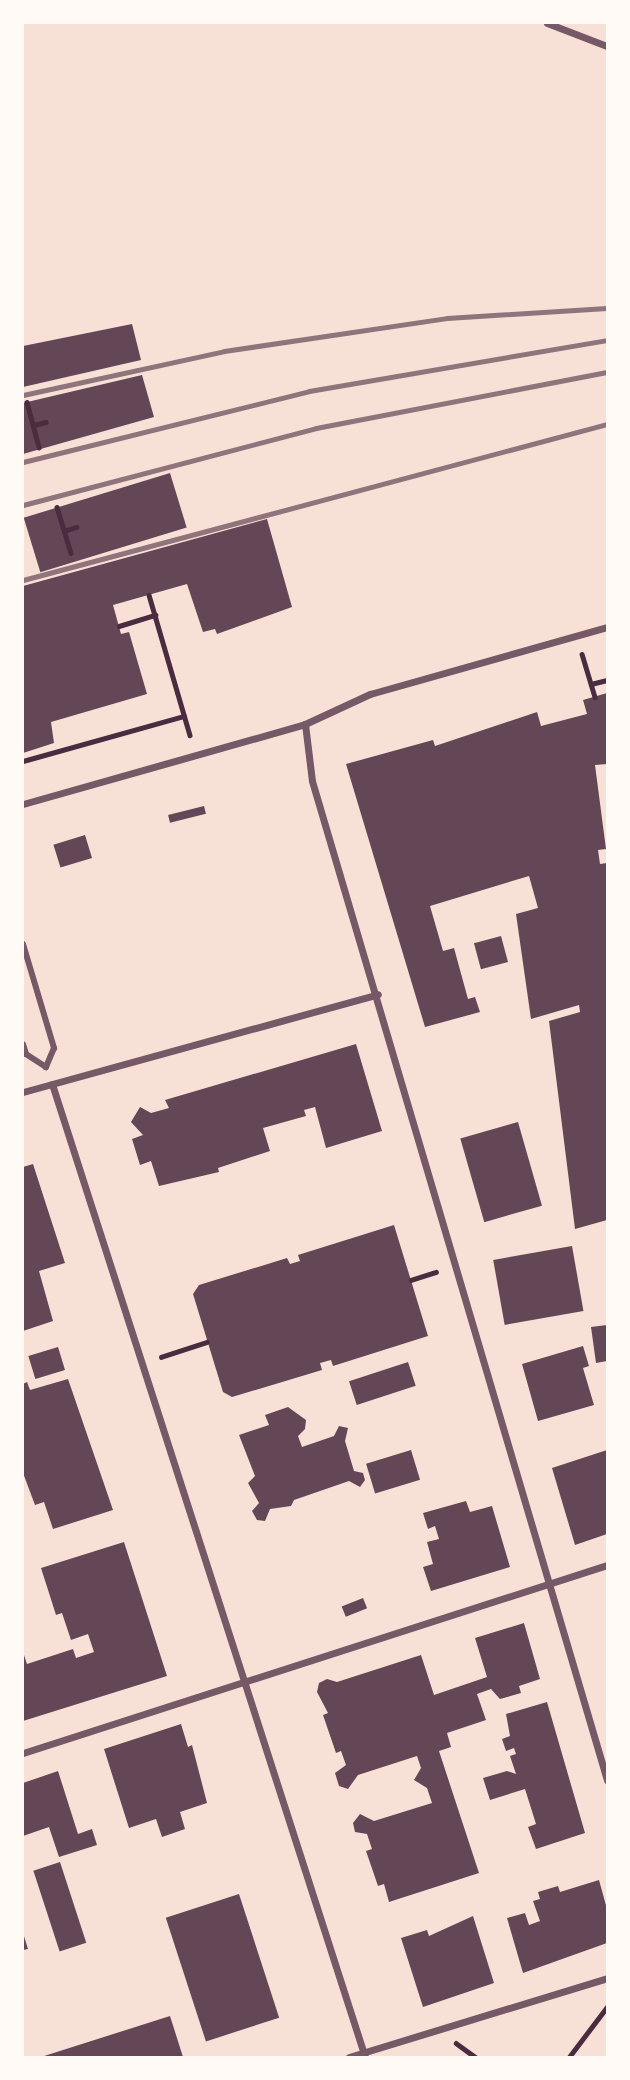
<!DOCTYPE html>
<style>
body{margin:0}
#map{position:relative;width:630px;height:2080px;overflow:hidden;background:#f7e1d7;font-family:"PT Sans Narrow",sans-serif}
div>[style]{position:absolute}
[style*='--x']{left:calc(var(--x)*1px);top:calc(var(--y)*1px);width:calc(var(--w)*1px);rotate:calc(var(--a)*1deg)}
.building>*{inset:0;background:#644757;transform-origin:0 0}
.path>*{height:4.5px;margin:-2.25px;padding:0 2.25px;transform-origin:2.25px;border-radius:2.25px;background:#4a2c40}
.pedestrian>*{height:6px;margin:-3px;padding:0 3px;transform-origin:3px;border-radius:3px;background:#755966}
.minor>*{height:7px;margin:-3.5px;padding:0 3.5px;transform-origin:3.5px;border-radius:3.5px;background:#755966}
.rail>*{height:5px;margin:-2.5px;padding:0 2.5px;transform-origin:2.5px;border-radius:2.5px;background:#8f747c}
span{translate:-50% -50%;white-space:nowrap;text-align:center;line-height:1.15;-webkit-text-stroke:7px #fffaf5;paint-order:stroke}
.frame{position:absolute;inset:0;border:24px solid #fffaf5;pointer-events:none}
</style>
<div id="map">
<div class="building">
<div style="clip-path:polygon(132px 324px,141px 360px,23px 387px,23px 346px)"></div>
<div style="clip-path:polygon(142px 375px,154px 417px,23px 454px,23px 403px)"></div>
<div style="left:170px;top:473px;width:57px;height:153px;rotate:73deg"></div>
<div style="clip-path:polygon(267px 519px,292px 607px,217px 634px,215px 629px,203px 632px,187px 584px,113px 605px,121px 634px,129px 632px,147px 694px,51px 722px,54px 743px,23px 753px,23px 586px)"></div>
<div style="clip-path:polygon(607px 693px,607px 764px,595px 765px,606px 849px,598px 850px,600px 864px,607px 863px,607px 1220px,575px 1229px,549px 1021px,580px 1012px,579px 1005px,531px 1019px,516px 914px,538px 908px,529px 876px,430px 906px,443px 951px,454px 948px,468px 999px,475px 997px,480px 1012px,425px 1027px,346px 764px,433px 740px,435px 746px,537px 712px,541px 726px,587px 714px,583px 700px)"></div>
<div style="left:204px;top:806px;width:8px;height:37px;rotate:76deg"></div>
<div style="left:85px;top:835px;width:24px;height:33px;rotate:73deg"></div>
<div style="left:501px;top:936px;width:27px;height:28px;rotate:75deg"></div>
<div style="clip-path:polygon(356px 1044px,382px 1131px,326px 1148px,315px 1107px,304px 1110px,306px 1116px,263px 1128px,270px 1151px,218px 1168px,219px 1172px,159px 1186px,151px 1161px,140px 1165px,132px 1139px,143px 1135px,131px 1122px,140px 1107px,151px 1113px,169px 1108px,165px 1100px)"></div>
<div style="left:518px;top:1122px;width:87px;height:60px;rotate:74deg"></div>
<div style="clip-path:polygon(33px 1164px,65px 1263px,39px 1271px,53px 1321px,23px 1331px,23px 1167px)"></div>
<div style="clip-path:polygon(394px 1225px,428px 1336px,333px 1366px,331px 1360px,320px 1363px,322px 1370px,232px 1397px,223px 1392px,193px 1294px,199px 1285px,287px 1258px,290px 1264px,300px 1261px,298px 1255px)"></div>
<div style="left:572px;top:1246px;width:66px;height:80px;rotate:80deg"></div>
<div style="clip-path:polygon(607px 1325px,607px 1361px,596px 1363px,591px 1327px)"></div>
<div style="clip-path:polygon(583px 1346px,589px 1366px,583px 1368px,594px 1405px,538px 1421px,522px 1364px)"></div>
<div style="left:58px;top:1347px;width:24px;height:31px;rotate:73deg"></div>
<div style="left:408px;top:1362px;width:25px;height:62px;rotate:72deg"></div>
<div style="clip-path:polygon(68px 1379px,113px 1510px,53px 1529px,44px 1502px,35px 1505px,23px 1473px,23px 1384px,27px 1382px,30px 1390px)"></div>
<div style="clip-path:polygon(288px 1407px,306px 1420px,305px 1429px,298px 1436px,302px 1447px,334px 1436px,339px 1426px,348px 1428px,345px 1441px,354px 1471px,363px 1473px,365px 1480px,360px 1487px,349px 1481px,294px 1500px,291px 1506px,270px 1509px,265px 1521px,257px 1520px,252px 1511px,259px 1503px,248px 1483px,255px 1476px,239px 1435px,269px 1425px,265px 1415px)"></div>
<div style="left:411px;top:1450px;width:31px;height:47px;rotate:73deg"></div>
<div style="clip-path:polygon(607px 1450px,607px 1534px,575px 1545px,552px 1468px)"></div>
<div style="clip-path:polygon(466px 1501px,470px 1512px,492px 1506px,510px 1567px,431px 1591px,423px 1567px,433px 1564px,427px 1542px,439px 1539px,435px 1526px,428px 1529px,423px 1513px)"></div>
<div style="clip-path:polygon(124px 1542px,167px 1676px,23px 1721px,23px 1652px,27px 1664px,73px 1649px,76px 1658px,94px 1652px,88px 1634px,71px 1640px,62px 1613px,56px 1615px,41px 1568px)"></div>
<div style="left:363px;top:1598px;width:11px;height:23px;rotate:68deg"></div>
<div style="clip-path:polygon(524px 1623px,540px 1679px,519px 1686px,521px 1693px,500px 1699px,491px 1689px,477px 1694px,486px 1720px,447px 1733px,451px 1747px,439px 1751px,479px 1873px,389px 1902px,384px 1884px,378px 1886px,366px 1851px,372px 1849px,367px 1834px,355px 1832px,353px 1823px,360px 1814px,374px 1821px,432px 1803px,427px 1788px,414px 1780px,421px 1768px,417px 1756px,358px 1775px,348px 1789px,339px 1786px,335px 1773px,346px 1765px,341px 1751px,336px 1753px,323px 1715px,328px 1713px,317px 1692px,319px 1683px,327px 1679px,337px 1682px,421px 1655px,434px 1695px,487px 1677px,475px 1638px)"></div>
<div style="clip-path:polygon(547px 1702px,585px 1833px,536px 1849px,528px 1827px,536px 1824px,525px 1789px,490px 1800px,483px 1778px,507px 1771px,516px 1774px,510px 1756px,516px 1754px,514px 1748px,506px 1751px,502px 1739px,510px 1736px,506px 1714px)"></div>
<div style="clip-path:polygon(181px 1724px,188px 1747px,192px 1745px,207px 1803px,180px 1812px,185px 1829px,162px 1837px,156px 1819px,129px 1828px,104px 1749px)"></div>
<div style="clip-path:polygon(58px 1771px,78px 1834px,92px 1829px,97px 1845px,59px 1857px,49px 1827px,23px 1836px,23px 1783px)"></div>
<div style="left:60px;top:1862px;width:85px;height:28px;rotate:72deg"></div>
<div style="clip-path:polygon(599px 1880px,607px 1909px,607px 1943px,523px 1973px,507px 1918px,525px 1913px,529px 1925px,540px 1921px,533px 1901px,540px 1899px,538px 1892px,558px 1886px,560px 1892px)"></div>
<div style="left:239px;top:1894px;width:130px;height:77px;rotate:72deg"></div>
<div style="clip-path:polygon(473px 1916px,494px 1983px,423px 2007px,401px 1938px,427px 1930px,429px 1936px)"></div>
<div style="clip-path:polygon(23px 1933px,28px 1949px,23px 1950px)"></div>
<div style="clip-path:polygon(170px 2016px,183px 2057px,41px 2057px)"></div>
</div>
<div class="path">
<div style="--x:27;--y:402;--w:47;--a:75.1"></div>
<div style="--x:33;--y:425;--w:13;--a:-13"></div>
<div style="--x:57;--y:507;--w:48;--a:73.1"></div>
<div style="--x:64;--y:531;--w:13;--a:-18"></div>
<div style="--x:149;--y:595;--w:146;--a:73.7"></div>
<div style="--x:119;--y:626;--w:38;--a:-17"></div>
<div style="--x:582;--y:654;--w:45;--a:73.2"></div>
<div style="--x:591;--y:684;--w:16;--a:-14"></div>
<div style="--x:23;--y:761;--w:167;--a:-15.6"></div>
<div style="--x:411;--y:1280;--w:26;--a:-18"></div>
<div style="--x:161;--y:1357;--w:48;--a:-18.1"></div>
<div style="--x:456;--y:2043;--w:24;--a:36"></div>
<div style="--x:569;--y:2057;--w:63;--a:-52.8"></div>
</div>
<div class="pedestrian">
<div style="--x:23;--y:944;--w:109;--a:73.4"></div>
<div style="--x:54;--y:1048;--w:21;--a:113"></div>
<div style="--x:46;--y:1067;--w:24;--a:-147"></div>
<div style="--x:26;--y:1054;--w:10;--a:-107"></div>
</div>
<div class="minor">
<div style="--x:547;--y:23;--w:64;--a:21"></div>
<div style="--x:305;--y:724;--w:57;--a:83"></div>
<div style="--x:312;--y:781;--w:1042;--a:73.55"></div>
<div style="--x:23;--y:804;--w:293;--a:-15.8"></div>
<div style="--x:305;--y:724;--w:72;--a:-24.8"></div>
<div style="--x:370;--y:694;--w:246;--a:-15.8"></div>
<div style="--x:52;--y:1084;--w:1022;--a:72.17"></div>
<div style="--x:23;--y:1092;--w:368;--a:-15.4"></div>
<div style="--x:23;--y:1753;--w:614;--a:-17.84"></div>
<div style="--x:349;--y:2057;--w:270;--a:-17"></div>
</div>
<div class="rail">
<div style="--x:23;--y:395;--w:206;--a:-12.3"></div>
<div style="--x:224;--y:351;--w:225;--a:-8.4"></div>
<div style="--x:447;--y:318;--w:160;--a:-3.6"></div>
<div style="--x:23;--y:462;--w:295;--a:-13.9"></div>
<div style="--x:309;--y:391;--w:302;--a:-9.7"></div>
<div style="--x:23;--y:505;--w:303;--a:-14.7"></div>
<div style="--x:316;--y:428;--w:296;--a:-10.9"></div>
<div style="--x:23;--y:580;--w:604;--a:-14.96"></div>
</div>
<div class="frame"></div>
</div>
